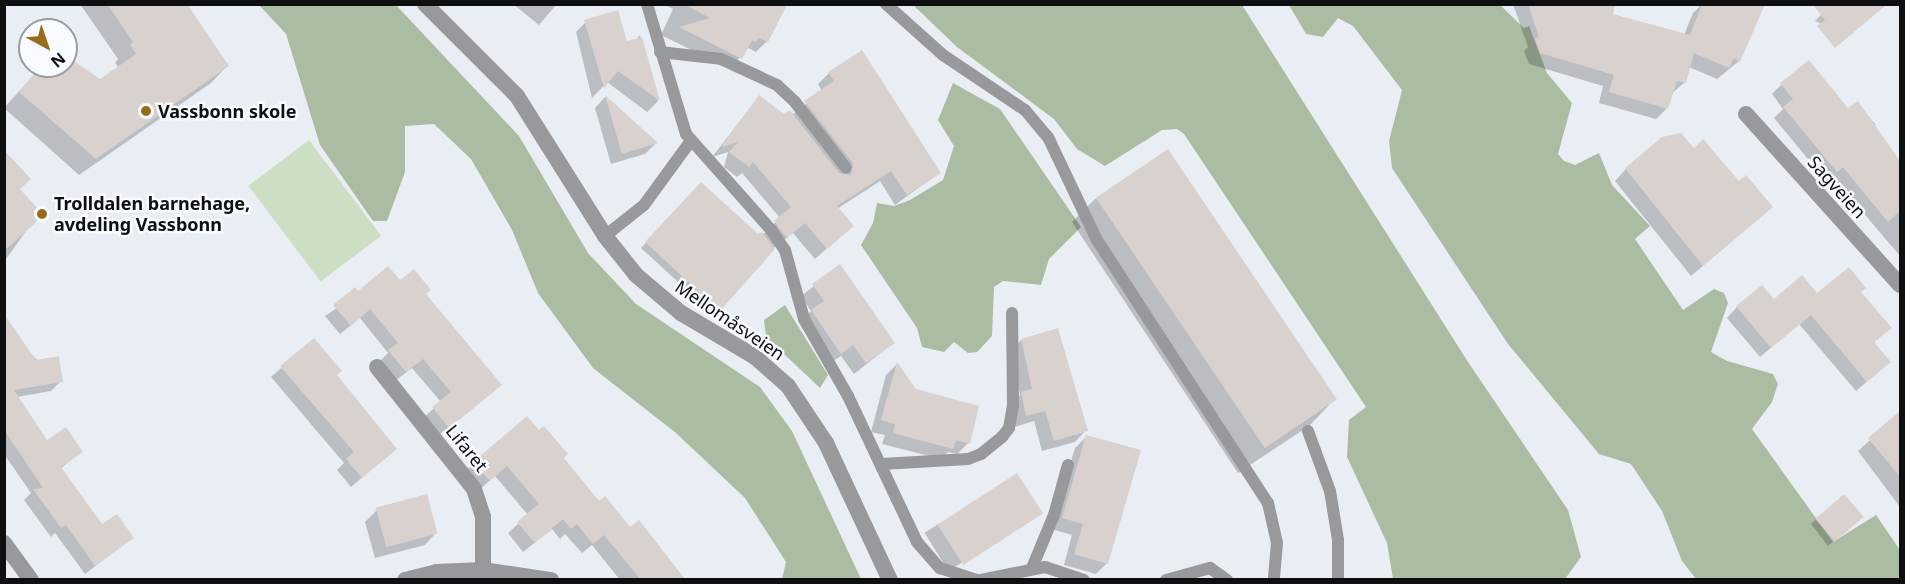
<!DOCTYPE html>
<meta charset="utf-8">
<style>
body{margin:0}
#map{position:relative;width:1905px;height:584px;overflow:hidden;background:#e9eef4;font-family:"Noto Sans",sans-serif}
div>[style]{position:absolute}
[style*='--x']{left:calc(var(--x)*1px);top:calc(var(--y)*1px);width:calc(var(--w)*1px);rotate:calc(var(--a)*1deg)}
.green>*{inset:0;background:#ccdfc4;transform-origin:0 0}
.forest>*{inset:0;background:#aabda2}
.shadow>*{inset:0;background:#0003;transform-origin:0 0}
.building>*{inset:0;background:#d9d1cd;transform-origin:0 0}
.service>*{height:12px;margin:-6px;padding:0 6px;transform-origin:6px;border-radius:6px;background:#97999c}
.minor>*{height:16px;margin:-8px;padding:0 8px;transform-origin:8px;border-radius:8px;background:#97999c}
.dots>*{width:16px;height:16px;translate:-50% -50%;box-sizing:border-box;border:3px solid #f8fbff;border-radius:50%}
span{translate:-50% -50%;white-space:nowrap;text-align:center;line-height:1.15;-webkit-text-stroke:5px #f8fbff;paint-order:stroke}
.poi-label{font-size:18px;color:#0d0f11;font-weight:700}
.left{translate:0 -50%;text-align:left}
.street-label{font-size:18px;color:#0d0f11}
.frame{position:absolute;inset:0;border:6px solid #0d0f11;pointer-events:none}
.north{position:absolute;left:18px;top:18px;width:60px;height:60px;box-sizing:border-box;background:#f8fbff;border:2px solid #9a9da0;border-radius:50%;rotate:140deg;font-size:16px;font-weight:700;line-height:24px;text-align:center;color:#0d0f11}
.north::after{content:'';display:block;margin:auto;width:21px;height:27px;background:#966d18;clip-path:polygon(50% 0,100% 100%,50% 72%,0 100%)}
</style>
<div id="map">
<div class="green">
<div style="left:309px;top:140px;width:120px;height:76px;rotate:53deg"></div>
</div>
<div class="forest">
<div style="clip-path:polygon(259px 5px,396px 5px,519px 136px,588px 253px,636px 304px,760px 387px,792px 431px,861px 579px,782px 579px,786px 562px,745px 498px,676px 433px,593px 368px,538px 293px,512px 230px,471px 159px,434px 124px,405px 126px,405px 172px,387px 221px,373px 221px,320px 145px,286px 34px)"></div>
<div style="clip-path:polygon(913px 5px,1242px 5px,1468px 362px,1568px 510px,1581px 557px,1565px 579px,1393px 579px,1387px 543px,1347px 457px,1349px 420px,1366px 407px,1184px 134px,1177px 129px,1162px 130px,1105px 166px,1077px 149px,1054px 119px,957px 47px)"></div>
<div style="clip-path:polygon(1289px 5px,1500px 5px,1524px 28px,1529px 26px,1547px 73px,1572px 103px,1558px 154px,1564px 161px,1575px 165px,1599px 153px,1612px 185px,1650px 226px,1635px 239px,1683px 310px,1714px 289px,1724px 293px,1728px 303px,1711px 352px,1727px 361px,1773px 374px,1778px 384px,1772px 402px,1752px 429px,1833px 542px,1876px 515px,1900px 550px,1900px 579px,1696px 579px,1682px 561px,1662px 511px,1631px 464px,1599px 454px,1508px 344px,1392px 168px,1389px 141px,1402px 90px,1353px 26px,1338px 18px,1323px 37px,1306px 34px)"></div>
<div style="clip-path:polygon(953px 83px,1000px 109px,1081px 227px,1049px 259px,1041px 285px,1003px 281px,994px 287px,992px 336px,977px 352px,968px 353px,954px 342px,944px 352px,922px 347px,917px 328px,861px 245px,873px 223px,877px 203px,894px 206px,910px 200px,943px 180px,954px 146px,938px 120px)"></div>
<div style="clip-path:polygon(785px 305px,828px 375px,820px 388px,766px 337px,764px 320px)"></div>
</div>
<div class="shadow">
<div style="clip-path:polygon(80px 4px,185px 4px,227px 66px,211px 83px,79px 175px,4px 108px,42px 66px,66px 66px,69px 60px,100px 81px,119px 68px,115px 63px,118px 59px)"></div>
<div style="clip-path:polygon(513px 4px,557px 4px,539px 25px)"></div>
<div style="clip-path:polygon(663px 4px,782px 4px,785px 6px,767px 41px,756px 52px,748px 48px,730px 69px,661px 35px,673px 9px)"></div>
<div style="clip-path:polygon(1513px 4px,1605px 4px,1611px 15px,1684px 35px,1693px 13px,1702px 4px,1739px 61px,1717px 79px,1689px 67px,1684px 83px,1671px 94px,1667px 108px,1656px 119px,1599px 103px,1603px 86px,1529px 64px,1524px 51px,1528px 47px)"></div>
<div style="clip-path:polygon(1832px 4px,1887px 4px,1849px 36px,1815px 21px)"></div>
<div style="clip-path:polygon(588px 20px,628px 49px,640px 35px,658px 101px,647px 112px,607px 82px,592px 98px,576px 32px)"></div>
<div style="clip-path:polygon(861px 52px,939px 173px,895px 205px,880px 181px,837px 209px,852px 226px,815px 259px,793px 233px,775px 247px,714px 315px,641px 248px,701px 184px,758px 236px,762px 235px,780px 218px,742px 173px,737px 177px,724px 167px,728px 152px,712px 157px,759px 97px,784px 116px,792px 115px,822px 91px,818px 84px,829px 73px)"></div>
<div style="clip-path:polygon(1781px 85px,1848px 110px,1857px 103px,1876px 125px,1872px 128px,1900px 163px,1900px 256px,1832px 176px,1826px 181px,1774px 118px,1783px 109px,1772px 94px)"></div>
<div style="clip-path:polygon(605px 97px,656px 143px,645px 154px,611px 164px,595px 108px)"></div>
<div style="clip-path:polygon(4px 153px,19px 189px,26px 231px,4px 262px)"></div>
<div style="clip-path:polygon(1626px 169px,1759px 218px,1691px 276px,1615px 181px)"></div>
<div style="clip-path:polygon(1096px 198px,1333px 401px,1309px 426px,1238px 473px,1072px 222px)"></div>
<div style="clip-path:polygon(840px 266px,893px 343px,854px 374px,841px 356px,829px 364px,800px 322px,811px 311px,801px 296px)"></div>
<div style="clip-path:polygon(400px 282px,425px 295px,490px 394px,438px 436px,423px 418px,441px 402px,412px 368px,395px 381px,380px 361px,388px 353px,360px 318px,340px 334px,325px 316px,358px 294px)"></div>
<div style="clip-path:polygon(1860px 292px,1879px 338px,1873px 343px,1878px 372px,1856px 391px,1799px 324px,1760px 357px,1727px 318px,1737px 307px)"></div>
<div style="clip-path:polygon(4px 330px,61px 381px,51px 391px,17px 397px,47px 442px,81px 452px,61px 468px,102px 527px,132px 538px,85px 574px,55px 533px,51px 537px,24px 500px,31px 493px,4px 454px)"></div>
<div style="clip-path:polygon(313px 340px,336px 375px,395px 449px,351px 487px,337px 470px,344px 463px,271px 377px)"></div>
<div style="clip-path:polygon(1021px 340px,1086px 430px,1075px 442px,1042px 451px,1034px 421px,1014px 427px,1010px 405px,1020px 395px,1010px 351px)"></div>
<div style="clip-path:polygon(896px 365px,915px 391px,968px 443px,957px 454px,948px 452px,941px 459px,882px 444px,885px 435px,871px 432px,886px 375px)"></div>
<div style="clip-path:polygon(1900px 413px,1900px 507px,1858px 451px)"></div>
<div style="clip-path:polygon(1087px 436px,1107px 563px,1096px 574px,1064px 565px,1072px 535px,1051px 529px,1075px 448px)"></div>
<div style="clip-path:polygon(562px 458px,599px 503px,676px 571px,668px 580px,620px 580px,592px 545px,582px 553px,565px 534px,560px 539px,552px 529px,523px 552px,508px 533px,528px 515px,495px 476px,478px 491px,463px 474px,474px 463px)"></div>
<div style="left:1017px;top:475px;width:45px;height:109px;rotate:58deg"></div>
<div style="clip-path:polygon(377px 510px,436px 533px,425px 545px,375px 558px,365px 522px)"></div>
<div style="clip-path:polygon(1816px 519px,1856px 523px,1828px 546px,1811px 524px)"></div>
</div>
<div class="building">
<div style="clip-path:polygon(107px 4px,187px 4px,229px 66px,96px 159px,19px 92px,41px 66px,66px 66px,69px 58px,100px 79px,136px 54px,130px 45px,133px 42px)"></div>
<div style="clip-path:polygon(683px 4px,716px 4px,787px 5px,768px 42px,759px 38px,756px 42px,752px 40px,742px 59px,679px 27px,710px 18px)"></div>
<div style="clip-path:polygon(1528px 4px,1615px 4px,1613px 14px,1690px 35px,1702px 4px,1765px 4px,1740px 62px,1734px 58px,1729px 68px,1694px 53px,1686px 83px,1677px 81px,1668px 109px,1609px 92px,1614px 75px,1540px 53px,1535px 38px,1539px 37px)"></div>
<div style="clip-path:polygon(1812px 4px,1887px 4px,1835px 48px,1817px 26px,1825px 20px)"></div>
<div style="clip-path:polygon(618px 10px,627px 41px,642px 37px,660px 101px,618px 71px,604px 88px,584px 20px)"></div>
<div style="clip-path:polygon(862px 50px,941px 173px,907px 195px,891px 171px,837px 206px,854px 226px,827px 249px,805px 223px,787px 238px,774px 221px,791px 207px,753px 162px,749px 167px,729px 152px,738px 142px,721px 147px,759px 95px,784px 114px,790px 110px,839px 173px,851px 175px,853px 163px,804px 101px,834px 81px,828px 72px)"></div>
<div style="clip-path:polygon(1809px 60px,1848px 108px,1858px 101px,1900px 161px,1900px 211px,1888px 222px,1843px 167px,1837px 172px,1783px 107px,1793px 99px,1780px 83px)"></div>
<div style="clip-path:polygon(605px 95px,658px 143px,622px 154px)"></div>
<div style="clip-path:polygon(1681px 133px,1694px 148px,1703px 139px,1739px 181px,1746px 175px,1773px 207px,1703px 266px,1625px 168px,1662px 137px)"></div>
<div style="left:1168px;top:149px;width:302px;height:87px;rotate:56deg"></div>
<div style="clip-path:polygon(4px 150px,31px 179px,20px 189px,44px 215px,4px 251px)"></div>
<div style="clip-path:polygon(701px 182px,758px 234px,762px 232px,775px 249px,720px 311px,645px 242px)"></div>
<div style="clip-path:polygon(840px 264px,895px 343px,866px 363px,853px 345px,841px 354px,811px 310px,824px 301px,812px 284px)"></div>
<div style="clip-path:polygon(388px 266px,400px 280px,414px 269px,431px 290px,426px 294px,502px 385px,449px 428px,432px 407px,451px 392px,423px 359px,406px 372px,388px 350px,398px 343px,370px 309px,351px 326px,333px 305px,355px 287px,358px 291px)"></div>
<div style="clip-path:polygon(1849px 267px,1866px 288px,1861px 292px,1892px 328px,1874px 342px,1891px 362px,1867px 382px,1811px 315px,1771px 348px,1736px 306px,1762px 285px,1774px 299px,1802px 275px,1817px 293px)"></div>
<div style="clip-path:polygon(4px 314px,36px 360px,59px 356px,63px 382px,14px 390px,47px 440px,66px 427px,83px 452px,61px 467px,102px 524px,117px 514px,134px 538px,95px 566px,66px 525px,61px 528px,33px 489px,43px 488px,4px 430px)"></div>
<div style="clip-path:polygon(1058px 328px,1088px 431px,1054px 441px,1045px 411px,1026px 416px,1021px 392px,1032px 389px,1021px 339px)"></div>
<div style="clip-path:polygon(314px 338px,342px 371px,337px 375px,397px 449px,362px 478px,346px 459px,354px 452px,280px 366px)"></div>
<div style="clip-path:polygon(897px 362px,916px 389px,979px 406px,970px 444px,956px 440px,953px 449px,893px 433px,895px 424px,881px 420px)"></div>
<div style="clip-path:polygon(1900px 411px,1900px 477px,1868px 438px)"></div>
<div style="clip-path:polygon(527px 416px,539px 430px,544px 426px,568px 454px,564px 458px,599px 501px,605px 496px,630px 527px,639px 520px,685px 579px,640px 579px,604px 535px,593px 544px,577px 524px,571px 529px,563px 519px,535px 543px,517px 522px,539px 504px,507px 466px,490px 481px,473px 462px)"></div>
<div style="clip-path:polygon(1086px 435px,1141px 450px,1108px 564px,1074px 554px,1083px 524px,1062px 518px)"></div>
<div style="left:1017px;top:473px;width:48px;height:95px;rotate:57deg"></div>
<div style="left:427px;top:494px;width:41px;height:53px;rotate:75deg"></div>
<div style="left:1844px;top:494px;width:30px;height:38px;rotate:49deg"></div>
</div>
<div class="service">
<div style="--x:647;--y:4;--w:136;--a:73.3"></div>
<div style="--x:686;--y:134;--w:130;--a:48.4"></div>
<div style="--x:772;--y:231;--w:23;--a:56"></div>
<div style="--x:785;--y:250;--w:72;--a:74.6"></div>
<div style="--x:804;--y:319;--w:89;--a:60.3"></div>
<div style="--x:848;--y:396;--w:161;--a:64.7"></div>
<div style="--x:917;--y:542;--w:35;--a:49"></div>
<div style="--x:940;--y:568;--w:40;--a:18"></div>
<div style="--x:886;--y:4;--w:76;--a:41.8"></div>
<div style="--x:943;--y:55;--w:99;--a:33.9"></div>
<div style="--x:1025;--y:110;--w:35;--a:50"></div>
<div style="--x:1048;--y:137;--w:114;--a:64.6"></div>
<div style="--x:1097;--y:240;--w:314;--a:57"></div>
<div style="--x:1268;--y:503;--w:41;--a:77.3"></div>
<div style="--x:1277;--y:543;--w:37;--a:95"></div>
<div style="--x:660;--y:52;--w:61;--a:6.5"></div>
<div style="--x:721;--y:59;--w:62;--a:24.9"></div>
<div style="--x:777;--y:85;--w:25;--a:43"></div>
<div style="--x:795;--y:102;--w:83;--a:52.3"></div>
<div style="--x:605;--y:236;--w:50;--a:-38.5"></div>
<div style="--x:644;--y:205;--w:78;--a:-53.9"></div>
<div style="--x:1308;--y:431;--w:64;--a:69.9"></div>
<div style="--x:1330;--y:491;--w:50;--a:80.7"></div>
<div style="--x:1338;--y:540;--w:40;--a:90"></div>
<div style="--x:882;--y:464;--w:86;--a:-3.3"></div>
<div style="--x:968;--y:459;--w:14;--a:-21"></div>
<div style="--x:981;--y:454;--w:27;--a:-39"></div>
<div style="--x:1002;--y:437;--w:11;--a:-52"></div>
<div style="--x:1009;--y:428;--w:22;--a:-80"></div>
<div style="--x:1013;--y:406;--w:93;--a:-90.6"></div>
<div style="--x:1032;--y:568;--w:57;--a:-67.5"></div>
<div style="--x:1054;--y:515;--w:52;--a:-74.4"></div>
<div style="--x:981;--y:580;--w:65;--a:-11.5"></div>
<div style="--x:1045;--y:567;--w:41;--a:18.4"></div>
<div style="--x:1166;--y:580;--w:46;--a:-15.3"></div>
<div style="--x:1210;--y:568;--w:21;--a:35"></div>
</div>
<div class="minor">
<div style="--x:425;--y:4;--w:130;--a:45"></div>
<div style="--x:517;--y:96;--w:165;--a:57.8"></div>
<div style="--x:605;--y:236;--w:50;--a:51.5"></div>
<div style="--x:636;--y:275;--w:59;--a:40.2"></div>
<div style="--x:681;--y:313;--w:86;--a:30.7"></div>
<div style="--x:755;--y:357;--w:44;--a:41.3"></div>
<div style="--x:788;--y:386;--w:69;--a:56.3"></div>
<div style="--x:826;--y:443;--w:151;--a:65"></div>
<div style="--x:1746;--y:114;--w:230;--a:48"></div>
<div style="--x:377;--y:367;--w:156;--a:51.5"></div>
<div style="--x:474;--y:489;--w:29;--a:72"></div>
<div style="--x:483;--y:517;--w:53;--a:90"></div>
<div style="--x:4;--y:543;--w:46;--a:53.9"></div>
<div style="--x:405;--y:580;--w:32;--a:-14"></div>
<div style="--x:436;--y:572;--w:47;--a:-2.4"></div>
<div style="--x:483;--y:570;--w:69;--a:8.4"></div>
</div>
<div class="dots">
<div style="left:146px;top:111px;background:#966d18"></div>
<div style="left:42px;top:214px;background:#966d18"></div>
</div>
<div class="poi-label">
<span class="left" style="left:158px;top:111px">Vassbonn skole</span>
<span class="left" style="left:54px;top:214px">Trolldalen barnehage,<br>avdeling Vassbonn</span>
</div>
<div class="street-label">
<span style="left:1837px;top:187px;rotate:48deg">Sagveien</span>
<span style="left:730px;top:320px;rotate:34deg">Mellomåsveien</span>
<span style="left:467px;top:448px;rotate:51deg">Lifaret</span>
</div>
<div class="frame"></div>
<div class="north">N</div>
</div>
